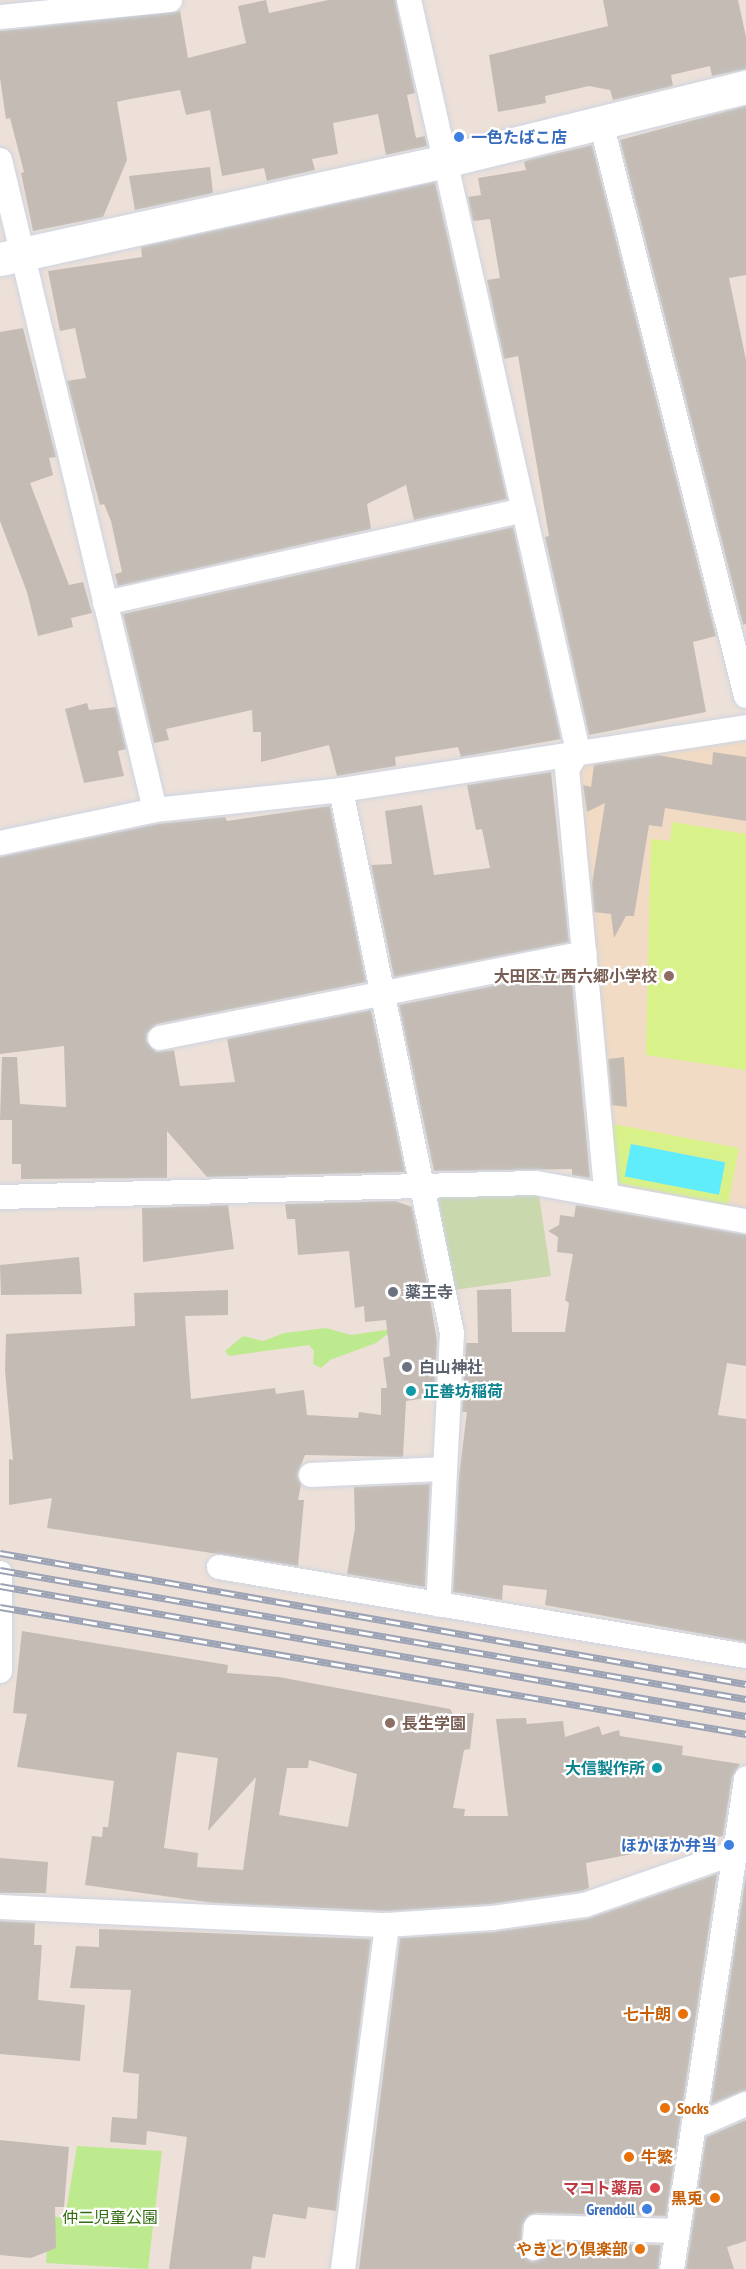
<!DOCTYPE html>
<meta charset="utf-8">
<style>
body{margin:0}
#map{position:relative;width:746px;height:2269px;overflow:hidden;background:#ede0d8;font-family:"PT Sans Narrow","Noto Sans JP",sans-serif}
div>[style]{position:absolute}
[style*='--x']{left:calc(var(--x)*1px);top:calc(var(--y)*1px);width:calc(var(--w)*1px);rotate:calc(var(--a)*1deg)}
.education>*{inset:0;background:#f1dbc5}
.green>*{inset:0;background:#bdea8e}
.cemetery>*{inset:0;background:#cad8ad}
.pitch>*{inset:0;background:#d8f289}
.water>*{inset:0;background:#5fedfb;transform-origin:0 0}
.building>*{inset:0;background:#c4bcb4}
.roads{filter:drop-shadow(0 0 2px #cdd5e3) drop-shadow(0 0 2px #cdd5e3)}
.street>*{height:24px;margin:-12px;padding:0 12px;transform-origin:12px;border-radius:12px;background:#fff}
.secondary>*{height:33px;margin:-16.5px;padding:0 16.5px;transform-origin:16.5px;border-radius:16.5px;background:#fff}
.rail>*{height:7px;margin-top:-3.5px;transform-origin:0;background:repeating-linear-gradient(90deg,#fff 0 14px,#9ba3b5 0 28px);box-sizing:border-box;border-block:2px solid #9ba3b5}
.dots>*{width:16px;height:16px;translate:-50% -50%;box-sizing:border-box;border:3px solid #fff;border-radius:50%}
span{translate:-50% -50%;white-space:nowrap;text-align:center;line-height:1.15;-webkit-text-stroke:4.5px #fff;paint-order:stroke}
.shop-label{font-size:16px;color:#366cbe;font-weight:700}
.left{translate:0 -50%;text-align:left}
.right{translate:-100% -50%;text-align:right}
.education-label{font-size:16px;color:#785e54;font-weight:700}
.worship-label{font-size:16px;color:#5b616d;font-weight:700}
.culture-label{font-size:16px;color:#0d838f;font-weight:700}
.food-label{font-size:16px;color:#c56008;font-weight:700}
.health-label{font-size:16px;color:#be3a42;font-weight:700}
.park-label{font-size:16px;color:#346c12}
</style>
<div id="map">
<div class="education">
<div style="clip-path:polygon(746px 736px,746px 1215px,609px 1185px,577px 767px,587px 759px)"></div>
</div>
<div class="green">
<div style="clip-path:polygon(420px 1325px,420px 1330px,386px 1335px,376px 1343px,330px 1360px,321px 1368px,313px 1364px,314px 1351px,309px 1345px,229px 1356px,225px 1351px,243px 1336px,263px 1341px,284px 1333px,326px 1328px,351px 1335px)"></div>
<div style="clip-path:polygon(77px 2146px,162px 2151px,148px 2269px,46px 2263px,49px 2216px,65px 2218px)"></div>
</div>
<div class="cemetery">
<div style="clip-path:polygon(539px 1195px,551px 1276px,454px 1290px,438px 1197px)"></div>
</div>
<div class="pitch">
<div style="clip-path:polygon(672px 822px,746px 834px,746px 1070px,646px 1055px,651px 839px,670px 841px)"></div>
<div style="clip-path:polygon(evenodd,613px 1124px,739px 1148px,728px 1205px,613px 1182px,613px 1124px,631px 1144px,725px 1162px,719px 1194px,625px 1176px,631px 1144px)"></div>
</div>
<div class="water">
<div style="left:631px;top:1144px;width:96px;height:33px;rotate:11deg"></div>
</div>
<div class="building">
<div style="clip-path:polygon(266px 0,269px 13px,328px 0,395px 0,415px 93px,407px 95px,416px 138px,425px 136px,427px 146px,386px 155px,378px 114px,333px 123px,338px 154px,312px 159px,315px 170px,267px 181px,264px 168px,222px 176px,210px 110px,186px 115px,180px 90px,125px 100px,117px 102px,127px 160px,103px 217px,33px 231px,21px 173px,24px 172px,10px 118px,6px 119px,0 78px,0 31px,180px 11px,188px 58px,246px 43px,238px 6px)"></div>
<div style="clip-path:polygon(603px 0,738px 0,746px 37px,746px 69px,712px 76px,710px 66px,671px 75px,673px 86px,613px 100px,610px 90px,589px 86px,545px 96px,546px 103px,498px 112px,489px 55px,608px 26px)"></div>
<div style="clip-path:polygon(746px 106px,746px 275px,729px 278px,746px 360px,746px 624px,743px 625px,620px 140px)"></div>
<div style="clip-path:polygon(592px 145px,716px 636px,693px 642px,706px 712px,589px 735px,545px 537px,549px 536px,518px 356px,504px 359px,487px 280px,500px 278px,490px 219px,473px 221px,468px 197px,481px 195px,478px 178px,526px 170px,524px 162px,528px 160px)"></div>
<div style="clip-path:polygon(210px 167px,213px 193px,135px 210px,129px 176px)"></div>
<div style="clip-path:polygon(435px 182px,507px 499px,414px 520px,406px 485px,367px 504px,371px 529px,118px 586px,115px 574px,122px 572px,111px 521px,104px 504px,100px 505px,67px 381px,86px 378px,75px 328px,60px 331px,48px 271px,142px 257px,141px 247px)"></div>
<div style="clip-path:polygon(23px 328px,56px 457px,49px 458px,53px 475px,30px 483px,69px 585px,83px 582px,92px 613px,71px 618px,73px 627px,38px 636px,27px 592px,0 521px,0 332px)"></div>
<div style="clip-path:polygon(513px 527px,561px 739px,461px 757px,458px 747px,395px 757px,396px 766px,337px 776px,329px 745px,261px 762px,261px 732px,253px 732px,252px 710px,166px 729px,169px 740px,154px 743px,123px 614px)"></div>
<div style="clip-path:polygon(87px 703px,89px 710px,116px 707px,126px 749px,118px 751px,124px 776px,84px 783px,65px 709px)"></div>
<div style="clip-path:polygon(713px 752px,746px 757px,746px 821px,665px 808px,662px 827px,649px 825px,634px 916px,626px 916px,614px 938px,611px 914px,594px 912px,592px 884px,605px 803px,587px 812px,583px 785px,591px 787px,594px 765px,658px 755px,712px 765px)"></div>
<div style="clip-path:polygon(551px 772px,569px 942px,394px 977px,371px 865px,392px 864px,385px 811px,422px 805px,434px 875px,490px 868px,482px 829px,476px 830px,467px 785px)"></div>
<div style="clip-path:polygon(330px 806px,366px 982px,157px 1024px,147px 1033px,146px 1041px,156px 1052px,174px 1050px,180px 1086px,235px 1082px,227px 1039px,371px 1010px,405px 1172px,207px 1177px,167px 1131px,167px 1178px,21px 1179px,21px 1164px,12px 1164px,12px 1120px,0 1120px,2px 1057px,17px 1057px,20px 1104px,66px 1107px,64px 1046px,0 1054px,0 857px,157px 824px,225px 817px,227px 821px)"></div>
<div style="clip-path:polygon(571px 970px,590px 1178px,572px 1175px,572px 1169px,434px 1171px,399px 1005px)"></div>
<div style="clip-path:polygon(624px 1057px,627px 1107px,612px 1105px,608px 1059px)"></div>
<div style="clip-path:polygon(395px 1201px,412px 1207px,429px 1293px,437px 1341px,434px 1397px,406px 1401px,403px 1457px,305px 1455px,297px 1475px,301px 1484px,298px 1500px,304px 1500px,298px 1566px,47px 1528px,52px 1498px,9px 1505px,9px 1459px,13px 1460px,5px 1371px,6px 1334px,135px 1326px,134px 1293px,228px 1290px,228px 1315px,185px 1316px,191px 1399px,275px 1388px,276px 1394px,304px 1390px,307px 1415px,358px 1418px,359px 1412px,381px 1415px,381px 1388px,387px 1388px,383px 1358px,390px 1356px,386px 1320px,365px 1322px,364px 1306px,355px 1308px,349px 1251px,298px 1255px,295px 1219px,287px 1219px,285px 1204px)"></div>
<div style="clip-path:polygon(228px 1205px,234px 1249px,143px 1262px,142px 1208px)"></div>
<div style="clip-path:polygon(576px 1205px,746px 1235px,746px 1366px,727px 1363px,718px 1415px,746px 1419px,746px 1642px,545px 1605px,547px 1590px,503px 1585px,502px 1600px,453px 1592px,459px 1476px,467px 1412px,462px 1412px,466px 1343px,478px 1343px,477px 1290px,511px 1289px,512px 1332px,565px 1332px,569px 1303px,565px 1300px,573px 1254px,557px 1252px,558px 1237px,548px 1231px,559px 1225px,560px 1215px,574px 1217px)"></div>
<div style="clip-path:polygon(79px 1257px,82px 1294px,1px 1295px,0 1265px)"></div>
<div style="clip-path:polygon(430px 1484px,425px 1587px,347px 1574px,355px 1528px,354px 1487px)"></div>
<div style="clip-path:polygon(evenodd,22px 1631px,228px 1665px,227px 1673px,279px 1677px,450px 1709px,453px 1714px,474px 1713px,470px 1749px,464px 1750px,453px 1808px,465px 1809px,464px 1816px,508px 1816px,496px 1719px,526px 1718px,527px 1724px,563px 1721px,565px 1737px,599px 1726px,602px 1735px,619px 1730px,620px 1736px,683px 1746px,682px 1755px,740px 1764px,732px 1777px,723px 1836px,586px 1863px,589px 1888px,582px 1891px,491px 1904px,387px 1911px,214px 1903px,85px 1885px,92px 1836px,102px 1837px,103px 1827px,108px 1827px,114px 1781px,17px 1767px,27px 1714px,13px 1713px,22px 1631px,177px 1752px,218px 1758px,208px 1831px,256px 1777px,243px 1870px,197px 1867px,198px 1853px,164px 1848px,177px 1752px,22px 1631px,309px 1760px,357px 1774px,348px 1827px,279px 1815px,287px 1768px,308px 1768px,309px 1760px)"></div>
<div style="clip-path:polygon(0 1858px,48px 1862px,46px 1893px,0 1893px)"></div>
<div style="clip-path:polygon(717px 1874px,666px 2216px,536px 2213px,529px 2215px,522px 2226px,521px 2253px,532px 2262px,545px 2257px,549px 2242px,661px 2245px,658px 2269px,359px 2269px,400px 1938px,494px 1932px,587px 1919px)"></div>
<div style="clip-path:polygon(746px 1874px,746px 2090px,711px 2104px)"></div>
<div style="clip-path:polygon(0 1921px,35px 1923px,34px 1945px,42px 1945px,38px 2000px,85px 2005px,80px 2061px,0 2054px)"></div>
<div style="clip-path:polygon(99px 1929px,371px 1939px,336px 2211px,308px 2207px,306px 2219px,273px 2214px,265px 2258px,253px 2256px,251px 2269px,169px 2269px,187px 2137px,147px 2131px,146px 2145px,110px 2142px,112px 2117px,137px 2119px,139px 2074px,123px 2072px,131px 1990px,70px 1988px,76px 1946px,99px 1947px)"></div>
<div style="clip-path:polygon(746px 2120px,746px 2241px,727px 2247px,734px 2269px,686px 2269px,706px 2137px)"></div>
<div style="clip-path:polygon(0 2140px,69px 2147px,64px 2207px,55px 2207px,56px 2248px,31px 2258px,0 2255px)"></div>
</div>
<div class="roads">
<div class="street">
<div style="--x:409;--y:0;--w:770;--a:77.32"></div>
<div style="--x:578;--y:751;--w:21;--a:121"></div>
<div style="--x:567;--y:769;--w:425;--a:84.7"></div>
<div style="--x:0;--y:17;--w:171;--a:-5.7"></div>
<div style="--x:601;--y:123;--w:591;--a:75.8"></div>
<div style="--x:0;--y:160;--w:668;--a:76.59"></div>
<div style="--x:105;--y:603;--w:429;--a:-12.5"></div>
<div style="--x:341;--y:790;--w:554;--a:78.45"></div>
<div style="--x:452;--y:1333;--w:272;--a:92.9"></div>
<div style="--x:0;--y:843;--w:158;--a:-12"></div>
<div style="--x:155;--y:810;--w:187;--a:-6.1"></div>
<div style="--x:341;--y:790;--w:410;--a:-8.8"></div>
<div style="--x:160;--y:1038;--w:433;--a:-11.3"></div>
<div style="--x:0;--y:1197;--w:536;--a:-1.5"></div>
<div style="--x:536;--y:1183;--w:213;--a:10.3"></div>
<div style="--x:311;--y:1475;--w:134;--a:-2.6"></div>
<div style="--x:219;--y:1567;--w:534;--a:9.59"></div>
<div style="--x:0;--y:1573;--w:98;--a:90"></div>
<div style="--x:0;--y:1907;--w:387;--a:2.7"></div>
<div style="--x:387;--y:1925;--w:105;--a:-3.8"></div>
<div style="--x:492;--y:1918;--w:94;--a:-8"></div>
<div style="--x:585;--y:1905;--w:170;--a:-19.2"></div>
<div style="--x:694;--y:2127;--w:57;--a:-23.9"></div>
<div style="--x:534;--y:2248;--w:21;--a:-85"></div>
<div style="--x:536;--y:2227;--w:142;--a:1.6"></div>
<div style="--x:343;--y:2269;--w:347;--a:-82.7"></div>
<div style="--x:672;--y:2269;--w:496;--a:-81.4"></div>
</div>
<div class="secondary">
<div style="--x:0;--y:259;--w:455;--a:-12.4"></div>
<div style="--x:444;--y:161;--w:311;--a:-13.8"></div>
</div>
</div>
<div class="rail">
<div style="--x:0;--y:1553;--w:757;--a:9.96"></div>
<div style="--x:0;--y:1570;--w:757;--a:9.81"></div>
<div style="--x:0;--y:1586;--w:757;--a:9.89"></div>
<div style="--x:0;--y:1607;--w:757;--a:9.66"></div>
</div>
<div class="dots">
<div style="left:459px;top:137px;background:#3f7fe0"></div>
<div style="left:669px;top:976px;background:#8d6e63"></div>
<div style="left:393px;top:1292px;background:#6b7280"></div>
<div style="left:407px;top:1367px;background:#6b7280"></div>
<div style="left:411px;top:1391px;background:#0f9aa8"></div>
<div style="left:390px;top:1723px;background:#8d6e63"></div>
<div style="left:657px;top:1768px;background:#0f9aa8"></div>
<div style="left:729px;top:1845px;background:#3f7fe0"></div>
<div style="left:683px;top:2014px;background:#e8710a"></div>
<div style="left:665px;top:2108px;background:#e8710a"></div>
<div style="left:629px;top:2157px;background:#e8710a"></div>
<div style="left:655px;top:2188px;background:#e0444e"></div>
<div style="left:715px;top:2198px;background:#e8710a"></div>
<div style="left:647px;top:2209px;background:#3f7fe0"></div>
<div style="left:640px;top:2249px;background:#e8710a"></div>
</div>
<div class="shop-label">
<span class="left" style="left:471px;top:137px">一色たばこ店</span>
<span class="right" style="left:717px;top:1845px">ほかほか弁当</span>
<span class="right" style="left:635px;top:2209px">Grendoll</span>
</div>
<div class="education-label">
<span class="right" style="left:657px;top:976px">大田区立 西六郷小学校</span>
<span class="left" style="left:402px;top:1723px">長生学園</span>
</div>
<div class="worship-label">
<span class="left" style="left:405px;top:1292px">薬王寺</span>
<span class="left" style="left:419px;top:1367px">白山神社</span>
</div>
<div class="culture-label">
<span class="left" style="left:423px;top:1391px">正善坊稲荷</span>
<span class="right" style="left:645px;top:1768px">大信製作所</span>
</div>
<div class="food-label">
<span class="right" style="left:671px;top:2014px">七十朗</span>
<span class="left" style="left:677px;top:2108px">Socks</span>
<span class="left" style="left:641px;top:2157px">牛繁</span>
<span class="right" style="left:703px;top:2198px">黒兎</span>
<span class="right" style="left:628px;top:2249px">やきとり倶楽部</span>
</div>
<div class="health-label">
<span class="right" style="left:643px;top:2188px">マコト薬局</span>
</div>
<div class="park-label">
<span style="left:110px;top:2217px">仲二児童公園</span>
</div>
</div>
